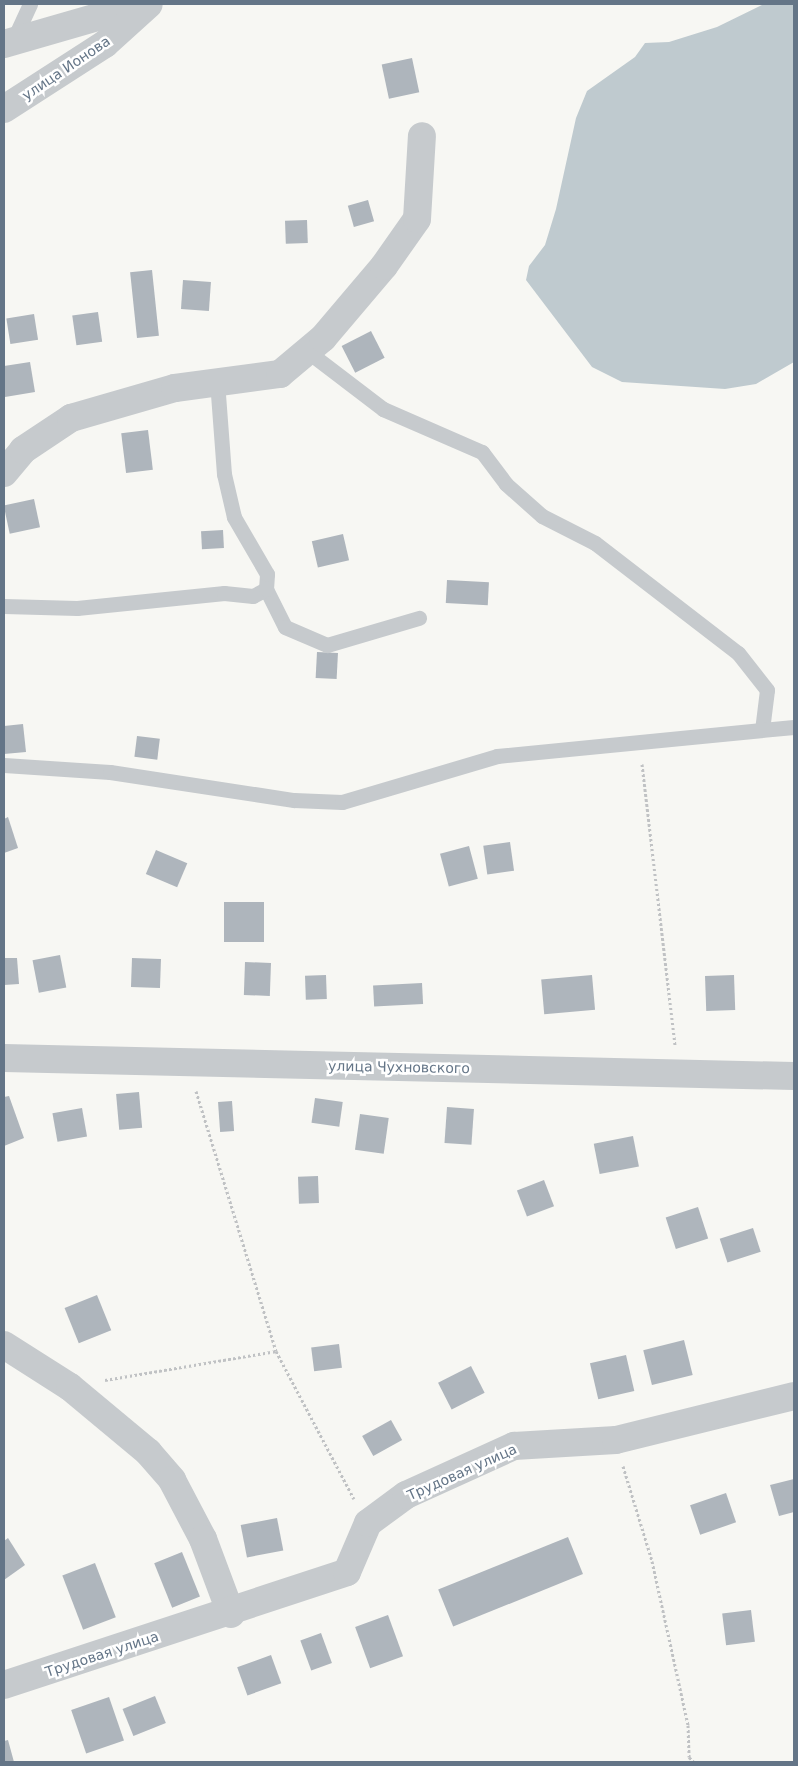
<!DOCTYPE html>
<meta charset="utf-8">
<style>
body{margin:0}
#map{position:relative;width:798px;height:1766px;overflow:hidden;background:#f7f7f3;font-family:"DejaVu Sans",sans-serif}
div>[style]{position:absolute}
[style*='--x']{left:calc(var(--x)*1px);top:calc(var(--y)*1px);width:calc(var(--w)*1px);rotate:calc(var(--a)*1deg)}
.water>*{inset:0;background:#bfcacf}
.building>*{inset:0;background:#aeb5bc;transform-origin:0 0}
.path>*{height:3px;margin-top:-1.5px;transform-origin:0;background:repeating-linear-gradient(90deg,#c0c2c4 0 2.5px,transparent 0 5px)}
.lane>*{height:15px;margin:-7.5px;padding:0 7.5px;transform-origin:7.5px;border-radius:7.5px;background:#c6cacd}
.street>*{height:28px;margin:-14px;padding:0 14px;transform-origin:14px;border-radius:14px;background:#c6cacd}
span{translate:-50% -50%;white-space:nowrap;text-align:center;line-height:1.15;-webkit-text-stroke:5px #fff;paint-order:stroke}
.street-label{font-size:14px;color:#647587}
.frame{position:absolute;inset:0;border:5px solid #647587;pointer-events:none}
</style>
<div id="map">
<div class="water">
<div style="clip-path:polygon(764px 4px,794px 4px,794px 362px,756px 384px,725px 389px,622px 382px,592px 367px,526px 280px,529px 266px,545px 245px,556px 209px,576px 118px,587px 91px,635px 57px,645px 43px,669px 42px,717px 27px)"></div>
</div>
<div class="building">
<div style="left:412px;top:58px;width:35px;height:31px;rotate:78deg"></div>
<div style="left:368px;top:200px;width:22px;height:21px;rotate:74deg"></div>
<div style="left:307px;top:220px;width:23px;height:22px;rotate:88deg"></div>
<div style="left:152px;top:270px;width:66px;height:22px;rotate:84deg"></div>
<div style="left:183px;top:280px;width:28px;height:29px;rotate:4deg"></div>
<div style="left:98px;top:312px;width:30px;height:26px;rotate:82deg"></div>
<div style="left:34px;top:314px;width:26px;height:28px;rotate:81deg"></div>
<div style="left:371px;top:331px;width:30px;height:33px;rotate:63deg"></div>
<div style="clip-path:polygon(30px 362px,35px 392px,5px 397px,4px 366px)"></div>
<div style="left:148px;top:430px;width:40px;height:27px;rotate:83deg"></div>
<div style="left:34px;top:499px;width:29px;height:31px;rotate:78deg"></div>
<div style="left:223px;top:530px;width:18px;height:22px;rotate:87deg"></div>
<div style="left:343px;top:534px;width:27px;height:32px;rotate:77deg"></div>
<div style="left:447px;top:580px;width:42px;height:23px;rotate:3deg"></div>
<div style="left:317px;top:652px;width:21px;height:26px;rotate:3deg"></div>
<div style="clip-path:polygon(23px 724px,26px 752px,4px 754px,4px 726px)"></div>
<div style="left:137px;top:736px;width:23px;height:21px;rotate:7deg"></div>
<div style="clip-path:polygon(8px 817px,18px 848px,4px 853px,4px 819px)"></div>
<div style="left:510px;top:842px;width:29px;height:27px;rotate:82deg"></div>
<div style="left:469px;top:846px;width:34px;height:30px;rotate:75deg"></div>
<div style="left:156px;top:850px;width:34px;height:26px;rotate:23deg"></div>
<div style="left:264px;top:902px;width:40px;height:40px;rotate:90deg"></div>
<div style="left:60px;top:955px;width:33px;height:28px;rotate:79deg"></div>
<div style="clip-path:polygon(4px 958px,17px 958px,19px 984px,4px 985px)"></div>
<div style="left:132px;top:958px;width:29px;height:29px;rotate:2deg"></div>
<div style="left:245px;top:962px;width:26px;height:33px;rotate:2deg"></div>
<div style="left:326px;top:975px;width:24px;height:21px;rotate:88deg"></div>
<div style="left:592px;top:975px;width:35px;height:51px;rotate:85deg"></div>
<div style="left:734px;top:975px;width:35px;height:29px;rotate:88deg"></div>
<div style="left:422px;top:983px;width:21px;height:49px;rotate:87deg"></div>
<div style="left:139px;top:1092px;width:36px;height:23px;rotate:85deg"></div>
<div style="clip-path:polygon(9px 1096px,24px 1138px,4px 1146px,4px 1097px)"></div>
<div style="left:315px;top:1098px;width:28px;height:25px;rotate:8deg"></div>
<div style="left:232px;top:1101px;width:30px;height:14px;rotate:86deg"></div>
<div style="left:447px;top:1107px;width:27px;height:36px;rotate:4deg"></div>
<div style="left:82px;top:1108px;width:29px;height:30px;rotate:80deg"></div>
<div style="left:360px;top:1114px;width:29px;height:36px;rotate:8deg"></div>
<div style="left:633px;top:1136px;width:31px;height:40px;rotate:79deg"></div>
<div style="left:318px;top:1176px;width:27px;height:20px;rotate:88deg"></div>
<div style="left:544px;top:1180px;width:28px;height:29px;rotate:69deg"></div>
<div style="left:698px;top:1207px;width:33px;height:34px;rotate:72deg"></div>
<div style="left:753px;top:1228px;width:25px;height:35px;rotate:72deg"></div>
<div style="left:97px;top:1295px;width:38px;height:35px;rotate:68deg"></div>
<div style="left:684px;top:1340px;width:36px;height:42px;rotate:76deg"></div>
<div style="left:339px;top:1344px;width:24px;height:28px;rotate:83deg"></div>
<div style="left:626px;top:1355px;width:37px;height:37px;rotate:77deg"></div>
<div style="left:471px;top:1366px;width:30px;height:37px;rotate:63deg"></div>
<div style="left:391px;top:1420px;width:23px;height:33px;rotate:61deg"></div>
<div style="clip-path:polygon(794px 1479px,794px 1512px,779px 1516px,770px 1485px)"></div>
<div style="left:726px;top:1493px;width:31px;height:38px;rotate:71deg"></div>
<div style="left:277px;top:1518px;width:33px;height:37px;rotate:79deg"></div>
<div style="left:568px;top:1537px;width:40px;height:140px;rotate:68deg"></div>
<div style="clip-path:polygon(8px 1538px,25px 1565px,4px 1580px,4px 1541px)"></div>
<div style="left:182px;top:1552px;width:48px;height:30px;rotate:68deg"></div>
<div style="left:95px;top:1563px;width:58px;height:35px;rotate:69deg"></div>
<div style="left:751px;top:1610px;width:32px;height:29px;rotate:83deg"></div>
<div style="left:388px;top:1615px;width:44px;height:35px;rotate:70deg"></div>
<div style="left:321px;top:1633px;width:32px;height:22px;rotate:70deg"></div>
<div style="left:271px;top:1655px;width:30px;height:36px;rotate:70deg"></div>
<div style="left:155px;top:1696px;width:29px;height:35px;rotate:68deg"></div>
<div style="left:109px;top:1697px;width:46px;height:40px;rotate:71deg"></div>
<div style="clip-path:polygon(8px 1740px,14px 1762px,4px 1762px,4px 1741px)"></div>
</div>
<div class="path">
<div style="--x:642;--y:764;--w:284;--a:83.3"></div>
<div style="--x:196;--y:1091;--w:272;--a:72.9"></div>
<div style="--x:105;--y:1380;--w:173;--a:-9.6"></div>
<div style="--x:276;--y:1351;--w:167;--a:62.2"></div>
<div style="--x:623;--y:1466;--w:99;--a:73"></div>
<div style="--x:652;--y:1561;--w:168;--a:77.6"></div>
<div style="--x:688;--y:1725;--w:32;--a:88"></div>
<div style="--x:689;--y:1757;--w:7;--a:45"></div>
</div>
<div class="lane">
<div style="--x:13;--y:41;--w:41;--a:-65.3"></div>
<div style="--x:307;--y:351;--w:96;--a:37.3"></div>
<div style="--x:383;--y:409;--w:108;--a:23.5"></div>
<div style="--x:482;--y:452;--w:40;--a:53"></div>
<div style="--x:506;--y:484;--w:48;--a:41.6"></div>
<div style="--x:542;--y:516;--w:59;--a:27"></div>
<div style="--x:595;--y:543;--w:180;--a:37.6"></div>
<div style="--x:738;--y:653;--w:47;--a:51.9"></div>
<div style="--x:767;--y:690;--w:40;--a:97.1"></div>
<div style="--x:266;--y:589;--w:42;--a:63.4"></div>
<div style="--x:285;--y:627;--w:46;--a:23.2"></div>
<div style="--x:327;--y:645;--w:96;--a:-16.4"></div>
<div style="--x:4;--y:606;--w:73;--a:1.6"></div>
<div style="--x:77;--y:608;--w:148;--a:-5.8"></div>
<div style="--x:224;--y:593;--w:29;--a:6"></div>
<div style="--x:253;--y:596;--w:15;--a:-28"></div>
<div style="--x:266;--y:589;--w:15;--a:-86"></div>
<div style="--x:267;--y:574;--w:66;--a:-120.1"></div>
<div style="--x:234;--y:517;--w:44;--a:-103.1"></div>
<div style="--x:224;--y:474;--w:94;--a:-94.3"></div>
<div style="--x:4;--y:765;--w:106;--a:3.8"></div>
<div style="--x:110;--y:772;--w:186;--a:8.7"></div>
<div style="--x:294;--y:800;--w:48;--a:2.4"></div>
<div style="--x:342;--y:802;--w:162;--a:-16.5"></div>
<div style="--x:497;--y:756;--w:298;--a:-5.6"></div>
</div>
<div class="street">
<div style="--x:4;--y:44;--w:145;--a:-16.1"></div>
<div style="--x:4;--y:109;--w:120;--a:-32.8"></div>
<div style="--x:105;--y:44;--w:59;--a:-42.3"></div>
<div style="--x:4;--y:473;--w:30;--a:-50"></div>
<div style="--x:23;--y:450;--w:58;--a:-33.7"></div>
<div style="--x:71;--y:418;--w:108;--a:-16.1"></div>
<div style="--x:175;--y:388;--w:106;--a:-7.6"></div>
<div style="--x:280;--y:374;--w:56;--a:-39.9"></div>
<div style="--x:323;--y:338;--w:94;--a:-49.7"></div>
<div style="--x:384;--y:266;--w:57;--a:-54.9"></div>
<div style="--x:417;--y:219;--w:83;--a:-86.6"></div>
<div style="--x:4;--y:1058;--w:790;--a:1.31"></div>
<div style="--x:4;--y:1345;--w:78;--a:32.5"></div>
<div style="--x:70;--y:1387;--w:102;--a:39.8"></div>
<div style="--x:148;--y:1452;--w:37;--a:49"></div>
<div style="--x:172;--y:1480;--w:67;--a:62.3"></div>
<div style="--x:203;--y:1539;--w:80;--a:69.5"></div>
<div style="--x:4;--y:1685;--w:361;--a:-18.2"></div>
<div style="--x:347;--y:1572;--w:53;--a:-66.8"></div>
<div style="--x:368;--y:1523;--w:47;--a:-36.4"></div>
<div style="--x:406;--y:1495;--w:119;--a:-24.4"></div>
<div style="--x:514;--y:1446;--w:102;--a:-3.4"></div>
<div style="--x:616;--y:1440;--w:183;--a:-13.9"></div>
</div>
<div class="street-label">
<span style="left:66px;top:68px;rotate:-34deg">улица Ионова</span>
<span style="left:399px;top:1067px;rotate:1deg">улица Чухновского</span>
<span style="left:462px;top:1472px;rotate:-24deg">Трудовая улица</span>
<span style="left:102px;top:1654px;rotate:-18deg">Трудовая улица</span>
</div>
<div class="frame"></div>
</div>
